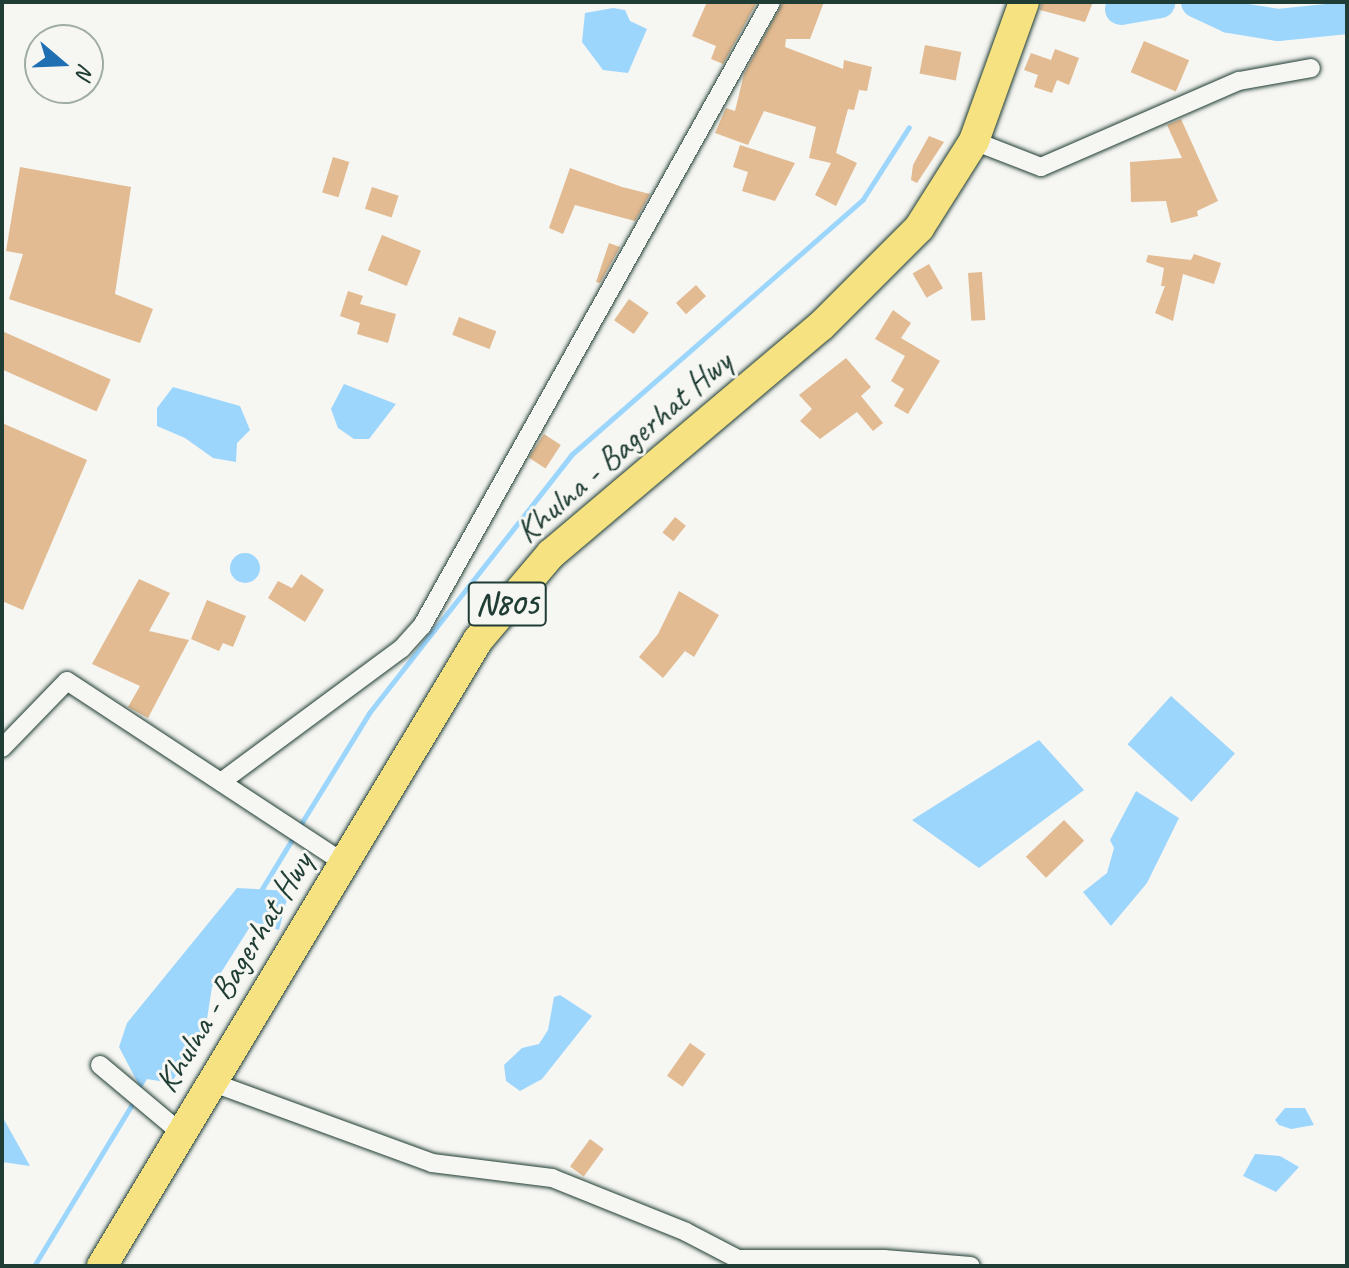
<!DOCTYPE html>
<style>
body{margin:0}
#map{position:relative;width:1349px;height:1268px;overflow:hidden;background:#f6f6f2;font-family:Caveat,sans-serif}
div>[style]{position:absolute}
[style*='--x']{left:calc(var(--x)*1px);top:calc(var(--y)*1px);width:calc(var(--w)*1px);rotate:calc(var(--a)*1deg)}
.water>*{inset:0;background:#9dd6fd;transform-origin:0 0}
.round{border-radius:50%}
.stream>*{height:5px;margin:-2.5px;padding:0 2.5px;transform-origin:2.5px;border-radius:2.5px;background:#9dd6fd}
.river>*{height:32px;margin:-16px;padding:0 16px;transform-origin:16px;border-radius:16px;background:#9dd6fd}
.building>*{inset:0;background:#e2bb92;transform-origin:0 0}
.roads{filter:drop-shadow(0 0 2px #1f3d34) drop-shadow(0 0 2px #1f3d34)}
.minor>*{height:18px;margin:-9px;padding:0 9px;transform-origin:9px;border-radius:9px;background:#f6f6f2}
.trunk>*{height:30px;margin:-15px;padding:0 15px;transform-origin:15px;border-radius:15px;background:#f6e281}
span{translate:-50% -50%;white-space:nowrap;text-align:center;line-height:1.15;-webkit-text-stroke:6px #f6f6f2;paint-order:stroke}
.shield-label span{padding:2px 6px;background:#f6f6f2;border:2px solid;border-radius:6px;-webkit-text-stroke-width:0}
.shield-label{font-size:32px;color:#1f3d34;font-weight:700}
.street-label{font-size:34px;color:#1f3d34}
.frame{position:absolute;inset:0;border:4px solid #1f3d34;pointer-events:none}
.north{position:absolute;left:24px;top:24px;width:80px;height:80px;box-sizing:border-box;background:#f6f6f2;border:2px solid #a0aca6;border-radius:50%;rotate:109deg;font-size:22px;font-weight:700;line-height:32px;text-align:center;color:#1f3d34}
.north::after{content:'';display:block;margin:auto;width:28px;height:36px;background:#1f6fb2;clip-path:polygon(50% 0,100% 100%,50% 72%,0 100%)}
</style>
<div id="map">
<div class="water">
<div style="clip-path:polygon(613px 8px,625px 10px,630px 21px,647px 29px,628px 73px,603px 70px,582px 42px,585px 13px)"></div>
<div style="clip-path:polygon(344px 384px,396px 404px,369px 439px,354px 439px,338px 428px,331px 409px)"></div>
<div style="clip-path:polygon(173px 387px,240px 406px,250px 430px,237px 443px,236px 462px,213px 458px,185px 438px,157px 426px,157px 408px)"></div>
<div class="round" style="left:230px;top:553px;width:30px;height:30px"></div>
<div style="left:1171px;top:696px;width:86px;height:65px;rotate:42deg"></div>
<div style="clip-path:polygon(1039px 740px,1084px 790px,979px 868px,912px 820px)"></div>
<div style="clip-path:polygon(1136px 791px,1179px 818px,1147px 883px,1111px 926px,1083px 892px,1107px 873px,1114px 848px,1110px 840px)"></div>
<div style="clip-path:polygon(237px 888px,289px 891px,279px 930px,253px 922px,212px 987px,205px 1032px,171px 1083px,147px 1079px,141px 1089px,119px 1047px,127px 1023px)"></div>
<div style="clip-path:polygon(560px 995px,592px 1016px,542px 1079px,520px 1091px,506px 1081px,504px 1065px,522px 1048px,539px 1044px,548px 1030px,554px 997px)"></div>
<div style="clip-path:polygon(1285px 1108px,1305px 1108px,1314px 1125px,1291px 1129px,1279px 1125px,1275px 1120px)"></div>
<div style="clip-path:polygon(2px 1116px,30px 1166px,2px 1162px)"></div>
<div style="clip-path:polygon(1255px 1154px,1280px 1156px,1299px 1167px,1276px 1192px,1243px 1176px)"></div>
</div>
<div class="stream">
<div style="--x:299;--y:827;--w:134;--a:-58.4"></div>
<div style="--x:369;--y:713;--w:328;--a:-51.9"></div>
<div style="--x:571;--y:455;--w:388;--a:-41.2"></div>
<div style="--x:863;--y:199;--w:85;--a:-57.4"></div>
<div style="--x:260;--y:892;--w:66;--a:-58.7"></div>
<div style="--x:34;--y:1266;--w:195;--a:-58.8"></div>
</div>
<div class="river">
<div style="--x:1197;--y:2;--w:35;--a:25"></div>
<div style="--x:1229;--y:17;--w:50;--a:9.3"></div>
<div style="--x:1278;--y:25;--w:69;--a:-5.8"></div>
<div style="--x:1121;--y:9;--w:39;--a:-10"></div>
</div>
<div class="building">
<div style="clip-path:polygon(707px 2px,757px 2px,723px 64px,711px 59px,716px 46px,692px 36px)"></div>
<div style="clip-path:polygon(783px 2px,824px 2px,810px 39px,786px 39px,785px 47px,843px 69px,844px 60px,872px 67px,867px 91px,859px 90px,854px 110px,848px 109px,836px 153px,857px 163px,836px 206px,815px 195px,831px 163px,809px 158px,816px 127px,764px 111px,748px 145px,715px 133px,726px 108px,735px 111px,744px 74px)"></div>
<div style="clip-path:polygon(1042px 2px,1093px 2px,1085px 22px,1040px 10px)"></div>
<div style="left:1144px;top:41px;width:49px;height:34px;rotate:23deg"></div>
<div style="left:925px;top:45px;width:37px;height:29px;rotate:11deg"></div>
<div style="clip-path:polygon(1055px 49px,1079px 58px,1069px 85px,1057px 80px,1052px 93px,1034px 87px,1038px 75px,1024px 70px,1031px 53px,1051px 60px)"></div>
<div style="clip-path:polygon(1181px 119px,1218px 201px,1197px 211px,1198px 216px,1171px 223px,1166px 201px,1131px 202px,1130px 162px,1182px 158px,1167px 125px)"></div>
<div style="clip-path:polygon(929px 136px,944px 142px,917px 183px,911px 180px,913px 165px)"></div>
<div style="clip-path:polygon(740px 145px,795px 163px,775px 201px,742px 191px,748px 172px,733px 167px)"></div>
<div style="left:333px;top:157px;width:17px;height:37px;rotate:17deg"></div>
<div style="clip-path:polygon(20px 167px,131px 187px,115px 294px,153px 309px,140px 343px,9px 299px,23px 254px,6px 251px)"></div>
<div style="clip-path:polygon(570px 168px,622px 187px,650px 194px,635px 221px,575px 205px,563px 234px,549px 228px)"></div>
<div style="left:372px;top:187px;width:28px;height:23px;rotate:18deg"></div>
<div style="left:382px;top:235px;width:42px;height:38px;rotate:22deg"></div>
<div style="clip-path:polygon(609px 243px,620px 247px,600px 283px,596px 282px)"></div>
<div style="clip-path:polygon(1194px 254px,1221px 263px,1214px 284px,1183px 274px,1173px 321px,1155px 313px,1165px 286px,1161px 286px,1164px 268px,1146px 262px,1148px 255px,1191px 260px)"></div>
<div style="left:929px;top:264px;width:28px;height:19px;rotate:60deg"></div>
<div style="left:982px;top:272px;width:48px;height:14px;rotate:86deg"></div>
<div style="left:696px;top:285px;width:15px;height:27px;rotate:48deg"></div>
<div style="clip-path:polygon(348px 291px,363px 296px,360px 304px,396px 314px,388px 343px,357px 334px,360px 323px,340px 316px)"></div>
<div style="left:629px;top:299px;width:24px;height:26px;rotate:35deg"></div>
<div style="clip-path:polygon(893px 310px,911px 323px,901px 338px,940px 361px,908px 414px,894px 406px,904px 389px,891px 381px,905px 356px,875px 339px)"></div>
<div style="left:459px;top:317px;width:40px;height:19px;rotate:21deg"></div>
<div style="left:2px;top:331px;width:119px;height:35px;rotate:24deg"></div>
<div style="clip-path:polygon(846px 358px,871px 387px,861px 396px,883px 423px,873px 431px,857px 412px,820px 439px,800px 421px,812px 409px,799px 395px)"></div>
<div style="clip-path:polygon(2px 423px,87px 460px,23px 610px,2px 601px)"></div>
<div style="left:544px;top:434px;width:20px;height:28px;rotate:33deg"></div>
<div style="left:675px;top:517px;width:14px;height:20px;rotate:39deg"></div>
<div style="clip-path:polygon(301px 574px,324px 590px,305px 622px,268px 598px,278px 581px,292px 588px)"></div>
<div style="clip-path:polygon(139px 579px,170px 593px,149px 631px,189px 640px,148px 718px,128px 707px,140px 686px,92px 664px)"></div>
<div style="clip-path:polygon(679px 591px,719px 615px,694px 657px,685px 651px,663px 678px,639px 657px,658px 634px)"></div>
<div style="clip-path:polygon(207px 600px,246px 616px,233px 647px,223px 643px,219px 651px,191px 639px)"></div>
<div style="left:1064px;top:820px;width:29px;height:53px;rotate:46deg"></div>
<div style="left:690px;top:1043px;width:19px;height:40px;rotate:35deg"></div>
<div style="left:590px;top:1139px;width:17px;height:34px;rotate:36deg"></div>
</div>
<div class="roads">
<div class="minor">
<div style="--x:974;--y:141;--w:72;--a:21.2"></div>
<div style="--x:1041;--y:167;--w:216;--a:-23.5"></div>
<div style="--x:1239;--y:81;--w:73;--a:-10.2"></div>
<div style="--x:2;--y:748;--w:93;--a:-45.9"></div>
<div style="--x:67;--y:681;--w:330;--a:33.3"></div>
<div style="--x:221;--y:782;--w:225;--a:-36.5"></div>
<div style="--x:402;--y:648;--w:30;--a:-48"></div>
<div style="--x:422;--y:626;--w:715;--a:-60.78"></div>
<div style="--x:100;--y:1065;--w:106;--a:40"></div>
<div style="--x:211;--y:1082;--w:235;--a:20.1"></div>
<div style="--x:432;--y:1163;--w:121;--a:7.1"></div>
<div style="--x:552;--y:1178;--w:144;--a:21.9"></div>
<div style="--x:686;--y:1232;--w:59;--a:27.4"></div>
<div style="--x:738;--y:1259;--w:146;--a:0"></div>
<div style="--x:884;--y:1259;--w:87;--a:4.6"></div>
</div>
<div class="trunk">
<div style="--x:102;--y:1266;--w:730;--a:-59.01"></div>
<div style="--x:478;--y:640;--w:113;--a:-49.7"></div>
<div style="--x:551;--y:554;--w:353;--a:-40.2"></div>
<div style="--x:821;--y:326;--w:139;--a:-45"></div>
<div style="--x:919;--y:228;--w:103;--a:-57.7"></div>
<div style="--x:974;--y:141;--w:148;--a:-70.2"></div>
</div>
</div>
<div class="shield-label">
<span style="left:507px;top:604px">N805</span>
</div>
<div class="street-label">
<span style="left:623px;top:446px;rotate:-41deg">Khulna - Bagerhat Hwy</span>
<span style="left:233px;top:972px;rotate:-59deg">Khulna - Bagerhat Hwy</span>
</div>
<div class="frame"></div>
<div class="north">N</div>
</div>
